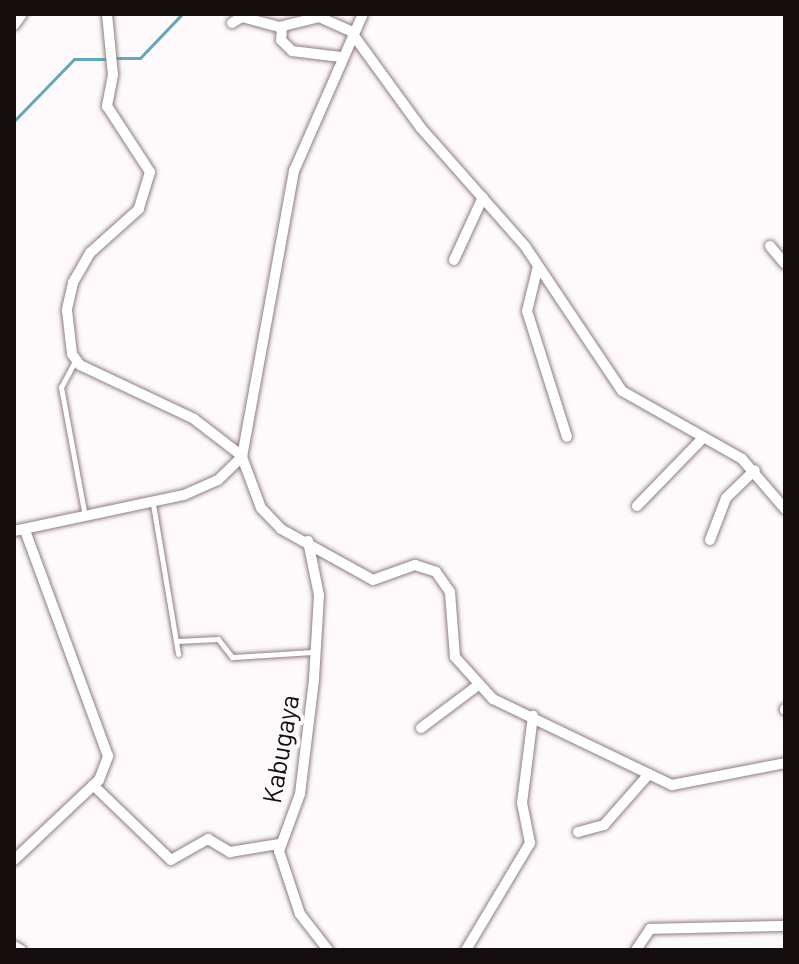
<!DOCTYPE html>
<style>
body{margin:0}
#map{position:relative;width:799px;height:964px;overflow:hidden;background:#fef9fa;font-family:Barlow,sans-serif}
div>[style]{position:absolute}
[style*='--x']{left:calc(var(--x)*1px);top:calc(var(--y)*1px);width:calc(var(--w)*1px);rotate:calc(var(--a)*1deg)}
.stream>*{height:3px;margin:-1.5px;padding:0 1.5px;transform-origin:1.5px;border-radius:1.5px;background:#5ea9bd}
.roads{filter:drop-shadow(0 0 2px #907c7f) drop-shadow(0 0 2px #907c7f)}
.service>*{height:5px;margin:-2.5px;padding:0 2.5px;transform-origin:2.5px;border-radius:2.5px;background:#fff}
.minor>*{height:10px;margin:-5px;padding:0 5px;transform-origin:5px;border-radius:5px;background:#fff}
span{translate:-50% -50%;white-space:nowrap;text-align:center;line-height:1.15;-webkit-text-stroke:8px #fef9fa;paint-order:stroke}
.street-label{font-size:26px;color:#150e0f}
.frame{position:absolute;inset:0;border:16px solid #150e0f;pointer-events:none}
</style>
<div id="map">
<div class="stream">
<div style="--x:115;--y:58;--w:25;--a:0"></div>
<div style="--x:140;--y:58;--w:61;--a:-46.3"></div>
<div style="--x:14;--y:121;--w:86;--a:-45.9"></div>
<div style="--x:74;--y:59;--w:34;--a:0"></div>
</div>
<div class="roads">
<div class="service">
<div style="--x:75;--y:361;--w:30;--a:118"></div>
<div style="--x:61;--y:387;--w:131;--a:79.5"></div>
<div style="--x:153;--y:504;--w:152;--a:80.5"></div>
<div style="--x:177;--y:641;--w:41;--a:-2.8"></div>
<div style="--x:218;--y:639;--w:23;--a:52"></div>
<div style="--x:232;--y:657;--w:82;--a:-3.5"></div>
</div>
<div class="minor">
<div style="--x:107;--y:14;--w:61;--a:84.4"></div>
<div style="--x:113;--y:75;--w:32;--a:101"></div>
<div style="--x:107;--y:106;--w:79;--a:56.9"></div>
<div style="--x:150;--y:172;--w:39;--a:107"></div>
<div style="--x:139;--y:209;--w:66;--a:138.1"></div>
<div style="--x:90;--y:253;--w:34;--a:120"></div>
<div style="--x:73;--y:283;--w:28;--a:103"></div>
<div style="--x:67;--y:310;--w:44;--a:83.5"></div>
<div style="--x:72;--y:354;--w:14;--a:54"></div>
<div style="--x:80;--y:365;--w:126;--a:25.3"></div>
<div style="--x:194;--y:419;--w:61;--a:37.6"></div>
<div style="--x:232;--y:23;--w:12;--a:-31"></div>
<div style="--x:242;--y:17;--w:38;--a:15"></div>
<div style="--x:279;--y:27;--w:41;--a:-14"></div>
<div style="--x:319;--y:17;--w:36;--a:24"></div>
<div style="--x:14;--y:25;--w:14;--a:-54"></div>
<div style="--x:282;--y:27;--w:13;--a:94"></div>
<div style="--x:281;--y:40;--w:16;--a:45"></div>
<div style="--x:292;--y:51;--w:49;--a:7"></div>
<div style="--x:352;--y:33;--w:117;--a:54"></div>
<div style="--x:421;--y:128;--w:157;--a:48.6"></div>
<div style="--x:525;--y:246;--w:174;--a:56.2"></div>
<div style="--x:622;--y:391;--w:138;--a:29.5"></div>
<div style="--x:742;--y:459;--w:66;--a:49.3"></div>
<div style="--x:770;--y:246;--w:23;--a:50"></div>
<div style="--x:454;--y:260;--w:69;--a:-65.3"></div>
<div style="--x:538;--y:266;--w:46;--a:103.7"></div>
<div style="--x:527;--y:311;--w:132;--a:72.4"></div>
<div style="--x:242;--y:457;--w:54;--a:69.6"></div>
<div style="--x:261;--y:508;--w:29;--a:46"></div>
<div style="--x:281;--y:529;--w:105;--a:29"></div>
<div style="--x:373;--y:580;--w:45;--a:-19.7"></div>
<div style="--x:415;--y:565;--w:22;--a:18"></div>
<div style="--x:436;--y:572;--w:24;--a:55"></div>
<div style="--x:450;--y:592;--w:65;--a:85.6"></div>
<div style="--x:455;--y:657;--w:57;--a:47.9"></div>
<div style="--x:493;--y:699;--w:199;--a:25.7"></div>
<div style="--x:672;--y:785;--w:115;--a:-11"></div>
<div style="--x:637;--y:506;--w:93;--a:-45.9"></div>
<div style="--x:14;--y:531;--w:174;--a:-12"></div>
<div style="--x:184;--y:495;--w:37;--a:-24"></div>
<div style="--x:218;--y:480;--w:33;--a:-44"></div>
<div style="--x:242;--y:457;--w:291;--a:-79.7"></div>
<div style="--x:294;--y:171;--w:171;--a:-66.3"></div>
<div style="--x:710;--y:540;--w:45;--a:-69.1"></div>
<div style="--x:726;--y:498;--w:40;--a:-44"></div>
<div style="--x:308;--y:541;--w:55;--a:78.5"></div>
<div style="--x:319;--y:595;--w:85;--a:93.4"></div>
<div style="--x:314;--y:680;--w:115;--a:97"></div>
<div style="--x:300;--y:794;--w:61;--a:110.2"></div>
<div style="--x:279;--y:851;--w:66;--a:71.6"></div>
<div style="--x:300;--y:914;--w:46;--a:52.1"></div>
<div style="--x:785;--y:710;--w:1;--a:-90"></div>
<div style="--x:421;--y:728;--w:70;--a:-36.9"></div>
<div style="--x:93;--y:785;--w:108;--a:43.9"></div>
<div style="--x:171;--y:860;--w:43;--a:-29.6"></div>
<div style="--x:208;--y:839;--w:26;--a:31"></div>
<div style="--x:230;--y:852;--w:50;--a:-9.3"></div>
<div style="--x:578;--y:832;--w:27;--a:-15"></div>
<div style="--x:604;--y:825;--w:68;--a:-48.6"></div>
<div style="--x:14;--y:860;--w:117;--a:-43.3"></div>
<div style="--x:99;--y:780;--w:26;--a:-69"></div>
<div style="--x:108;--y:756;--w:241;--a:-110.2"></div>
<div style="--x:14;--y:946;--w:8;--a:30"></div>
<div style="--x:466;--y:950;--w:125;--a:-59.1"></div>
<div style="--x:530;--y:843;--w:41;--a:-101.3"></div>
<div style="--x:522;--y:803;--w:88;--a:-82.8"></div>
<div style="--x:636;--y:950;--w:25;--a:-56"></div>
<div style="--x:650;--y:929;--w:135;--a:-1.3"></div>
</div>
</div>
<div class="street-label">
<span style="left:280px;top:749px;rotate:-80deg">Kabugaya</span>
</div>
<div class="frame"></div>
</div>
